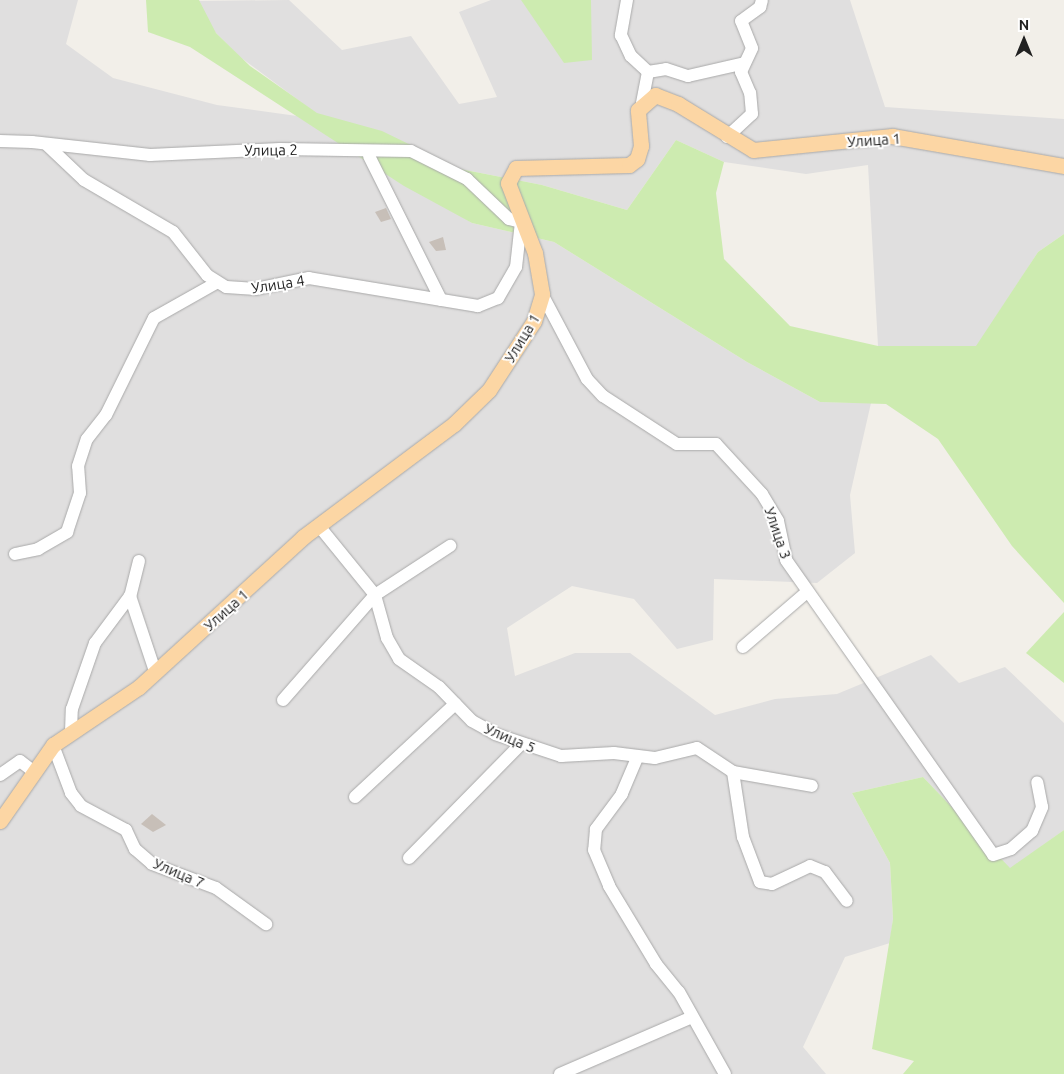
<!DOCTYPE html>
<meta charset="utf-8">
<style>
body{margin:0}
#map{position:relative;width:1064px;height:1074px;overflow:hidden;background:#f2efe9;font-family:Ubuntu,sans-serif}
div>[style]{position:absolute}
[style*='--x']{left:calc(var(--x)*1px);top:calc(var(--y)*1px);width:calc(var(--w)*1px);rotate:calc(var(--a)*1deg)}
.residential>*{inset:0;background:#e0dfdf}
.grass>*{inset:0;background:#cdebb0}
.building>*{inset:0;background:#c7bfb8}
.roads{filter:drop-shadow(0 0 1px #a9a9a9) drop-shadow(0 0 1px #a9a9a9)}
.minor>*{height:12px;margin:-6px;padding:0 6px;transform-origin:6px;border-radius:6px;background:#fff}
.major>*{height:15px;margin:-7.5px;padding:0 7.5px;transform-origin:7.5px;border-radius:7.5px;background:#fcd6a4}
span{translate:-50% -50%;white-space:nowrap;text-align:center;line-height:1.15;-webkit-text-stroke:4px #fff;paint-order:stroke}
.street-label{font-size:15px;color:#222}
.north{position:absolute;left:999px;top:15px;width:50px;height:50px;-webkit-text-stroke:4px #fff;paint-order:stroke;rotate:0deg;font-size:14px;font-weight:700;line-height:20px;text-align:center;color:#222}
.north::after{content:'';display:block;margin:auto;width:18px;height:22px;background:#222;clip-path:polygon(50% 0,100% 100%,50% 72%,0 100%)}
</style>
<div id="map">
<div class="residential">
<div style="clip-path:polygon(0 0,78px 0,66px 44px,113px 78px,217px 105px,297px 116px,472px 223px,554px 242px,747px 362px,820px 402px,871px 403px,850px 495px,855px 553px,817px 583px,714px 579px,713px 640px,677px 649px,634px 599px,572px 586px,507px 628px,515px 676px,575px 653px,630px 653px,715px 715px,775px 699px,837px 694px,931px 655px,959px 683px,1005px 667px,1064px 723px,1064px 830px,1010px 869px,923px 777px,852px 793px,890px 863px,893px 919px,890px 943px,845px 957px,803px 1047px,826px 1074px,0 1074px)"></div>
<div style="clip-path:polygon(289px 0,342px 50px,411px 36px,459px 104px,497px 97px,459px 12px,491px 0,524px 0,591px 60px,591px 0,850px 0,885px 107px,1064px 119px,1064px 234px,1038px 252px,977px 346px,878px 346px,868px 165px,806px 174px,724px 162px,676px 140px,627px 210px,542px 185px,460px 169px,321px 117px,240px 57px,212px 29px,196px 1px)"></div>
</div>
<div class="grass">
<div style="clip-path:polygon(199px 0,216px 33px,250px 66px,317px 113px,382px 131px,460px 169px,542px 185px,627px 210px,676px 140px,724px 162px,716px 193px,724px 259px,790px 326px,878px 346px,976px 346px,1038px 252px,1064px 234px,1064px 603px,1012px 546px,938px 439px,886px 404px,820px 402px,747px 362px,554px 242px,472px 223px,404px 186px,190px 47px,148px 32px,146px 0)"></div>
<div style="clip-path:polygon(521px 0,591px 0,592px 60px,564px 63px)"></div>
<div style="clip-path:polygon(1064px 612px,1064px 683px,1026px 653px)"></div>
<div style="clip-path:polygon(923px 777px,1010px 868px,1064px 830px,1064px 1074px,903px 1074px,914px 1061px,872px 1049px,893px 919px,890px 863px,852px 793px)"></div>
</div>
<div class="building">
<div style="clip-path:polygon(386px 208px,391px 219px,381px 222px,375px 212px)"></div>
<div style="clip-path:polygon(443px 237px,446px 250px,436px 251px,429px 242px)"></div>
<div style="clip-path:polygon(152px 814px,166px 825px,153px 832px,141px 824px)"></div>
</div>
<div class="roads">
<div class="minor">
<div style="--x:627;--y:0;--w:36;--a:100"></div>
<div style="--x:621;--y:35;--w:23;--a:65"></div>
<div style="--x:631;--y:56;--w:23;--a:43"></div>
<div style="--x:648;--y:72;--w:32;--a:101"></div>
<div style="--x:648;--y:72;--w:18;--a:-9"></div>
<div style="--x:666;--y:69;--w:23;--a:18"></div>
<div style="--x:688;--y:76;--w:58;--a:-12.8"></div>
<div style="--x:727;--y:137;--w:34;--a:-43"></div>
<div style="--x:752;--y:114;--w:21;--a:-95"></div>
<div style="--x:750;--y:93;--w:23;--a:-113"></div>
<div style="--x:741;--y:72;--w:26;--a:-65"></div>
<div style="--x:752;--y:48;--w:29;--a:-112"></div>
<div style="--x:741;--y:21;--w:24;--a:-36"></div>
<div style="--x:760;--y:7;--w:7;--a:-74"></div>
<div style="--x:0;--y:141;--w:32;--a:2"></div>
<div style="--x:32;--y:142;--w:119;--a:6.3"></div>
<div style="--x:150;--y:155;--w:130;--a:-2.6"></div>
<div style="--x:280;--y:149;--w:131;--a:0.9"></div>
<div style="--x:411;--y:151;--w:63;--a:26.6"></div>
<div style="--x:467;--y:179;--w:58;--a:43.6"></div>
<div style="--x:509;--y:219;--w:12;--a:14"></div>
<div style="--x:521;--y:222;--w:45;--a:96.3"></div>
<div style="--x:516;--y:267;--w:36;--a:120"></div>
<div style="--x:498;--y:298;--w:22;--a:158"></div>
<div style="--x:478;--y:306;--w:171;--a:-170.6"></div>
<div style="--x:309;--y:278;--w:54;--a:168.3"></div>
<div style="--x:256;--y:289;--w:30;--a:-176"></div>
<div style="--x:226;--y:287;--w:22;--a:-148"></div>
<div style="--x:207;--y:275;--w:55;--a:-128.3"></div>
<div style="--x:173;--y:232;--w:103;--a:-149.7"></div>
<div style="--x:84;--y:180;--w:51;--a:-136.6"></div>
<div style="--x:369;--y:156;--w:161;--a:63.4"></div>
<div style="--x:542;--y:294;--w:96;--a:62.1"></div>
<div style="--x:587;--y:379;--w:23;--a:47"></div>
<div style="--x:603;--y:396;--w:88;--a:33"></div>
<div style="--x:677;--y:444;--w:39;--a:0"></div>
<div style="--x:716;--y:444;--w:68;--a:47.4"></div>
<div style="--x:762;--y:494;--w:31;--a:59"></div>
<div style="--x:778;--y:521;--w:40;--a:78"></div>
<div style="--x:786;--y:560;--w:360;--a:54.9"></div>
<div style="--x:993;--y:855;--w:19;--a:-18"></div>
<div style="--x:1011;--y:849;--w:28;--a:-41"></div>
<div style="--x:1032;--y:831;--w:26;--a:-67"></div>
<div style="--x:1042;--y:807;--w:25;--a:-101"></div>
<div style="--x:319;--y:526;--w:89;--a:50.9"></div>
<div style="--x:375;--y:595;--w:45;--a:74.4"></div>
<div style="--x:387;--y:638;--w:24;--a:60"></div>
<div style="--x:399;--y:659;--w:49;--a:35"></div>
<div style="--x:439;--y:687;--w:47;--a:45.9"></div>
<div style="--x:472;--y:721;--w:26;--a:29"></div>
<div style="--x:495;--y:734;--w:70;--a:18.4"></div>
<div style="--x:561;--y:756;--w:53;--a:-3.2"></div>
<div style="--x:614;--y:753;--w:41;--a:7"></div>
<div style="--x:655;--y:758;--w:43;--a:-13.4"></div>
<div style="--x:697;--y:748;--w:43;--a:33.7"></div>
<div style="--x:733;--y:772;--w:80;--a:10"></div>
<div style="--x:15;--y:554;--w:24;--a:-12"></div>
<div style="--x:38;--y:549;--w:34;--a:-30"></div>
<div style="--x:67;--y:532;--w:41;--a:-71.6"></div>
<div style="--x:80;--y:493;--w:27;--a:-94"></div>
<div style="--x:78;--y:466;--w:28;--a:-72"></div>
<div style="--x:87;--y:439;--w:31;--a:-52"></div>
<div style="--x:106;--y:415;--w:108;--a:-63.7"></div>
<div style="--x:154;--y:318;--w:71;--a:-29.4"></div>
<div style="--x:139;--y:561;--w:36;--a:104"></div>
<div style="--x:130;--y:596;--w:79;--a:71.6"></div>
<div style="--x:743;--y:647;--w:84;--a:-40.7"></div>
<div style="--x:283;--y:700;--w:140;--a:-48.8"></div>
<div style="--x:375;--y:595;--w:90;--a:-33.2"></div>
<div style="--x:71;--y:732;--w:23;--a:-88"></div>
<div style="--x:72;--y:709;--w:70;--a:-70.8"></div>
<div style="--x:95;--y:643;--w:59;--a:-53.3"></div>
<div style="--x:53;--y:745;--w:51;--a:69.4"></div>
<div style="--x:71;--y:793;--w:16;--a:52"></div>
<div style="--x:81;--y:806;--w:51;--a:28.1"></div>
<div style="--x:126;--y:830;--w:21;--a:65"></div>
<div style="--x:135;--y:849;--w:23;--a:41"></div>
<div style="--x:152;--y:864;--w:68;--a:20.6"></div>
<div style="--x:216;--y:888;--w:62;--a:35.8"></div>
<div style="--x:637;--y:758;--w:39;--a:113"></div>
<div style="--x:622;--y:794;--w:44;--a:126.6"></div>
<div style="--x:596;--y:829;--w:21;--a:95"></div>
<div style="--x:594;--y:850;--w:39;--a:67"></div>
<div style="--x:609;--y:886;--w:91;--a:58.9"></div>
<div style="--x:656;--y:964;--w:36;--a:51"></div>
<div style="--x:679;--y:992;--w:94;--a:60.7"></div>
<div style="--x:733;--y:772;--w:66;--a:81.3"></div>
<div style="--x:743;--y:837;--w:48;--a:69.3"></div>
<div style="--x:760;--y:882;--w:12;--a:9"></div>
<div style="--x:772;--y:884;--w:42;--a:-25.3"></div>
<div style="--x:810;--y:866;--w:16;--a:22"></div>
<div style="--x:825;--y:872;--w:36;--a:53"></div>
<div style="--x:0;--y:775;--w:24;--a:-35"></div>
<div style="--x:20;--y:761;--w:16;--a:38"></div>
<div style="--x:355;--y:797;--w:137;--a:-42.9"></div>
<div style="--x:409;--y:858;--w:158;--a:-45.5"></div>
<div style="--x:560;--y:1074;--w:142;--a:-23.3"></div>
</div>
<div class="major">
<div style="--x:0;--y:821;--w:93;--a:-55.1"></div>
<div style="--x:53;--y:745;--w:104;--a:-34"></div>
<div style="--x:139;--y:687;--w:222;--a:-42.4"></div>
<div style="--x:303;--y:537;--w:189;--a:-36.8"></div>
<div style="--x:454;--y:424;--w:49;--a:-44.2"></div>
<div style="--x:489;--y:390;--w:82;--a:-56.9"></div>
<div style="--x:534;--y:321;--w:28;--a:-73"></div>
<div style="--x:542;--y:294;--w:42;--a:-99.7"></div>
<div style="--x:535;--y:253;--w:75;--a:-111.1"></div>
<div style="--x:508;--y:183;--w:17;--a:-62"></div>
<div style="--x:516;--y:168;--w:113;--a:-1.5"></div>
<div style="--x:629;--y:165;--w:10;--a:-37"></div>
<div style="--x:637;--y:159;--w:14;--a:-73"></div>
<div style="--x:641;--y:146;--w:36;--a:-95"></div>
<div style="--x:638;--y:110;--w:23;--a:-41"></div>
<div style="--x:655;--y:95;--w:25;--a:21"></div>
<div style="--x:678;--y:104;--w:88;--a:31.5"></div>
<div style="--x:753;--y:150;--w:140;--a:-5.8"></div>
<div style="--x:892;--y:136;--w:175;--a:9.9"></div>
</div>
</div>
<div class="street-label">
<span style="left:874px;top:140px;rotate:-4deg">Улица 1</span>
<span style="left:271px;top:150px;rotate:-1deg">Улица 2</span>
<span style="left:278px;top:284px;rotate:-9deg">Улица 4</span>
<span style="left:522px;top:338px;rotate:-59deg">Улица 1</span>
<span style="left:778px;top:533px;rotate:71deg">Улица 3</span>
<span style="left:226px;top:610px;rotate:-42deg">Улица 1</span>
<span style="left:510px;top:738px;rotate:23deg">Улица 5</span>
<span style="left:179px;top:873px;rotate:23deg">Улица 7</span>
</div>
<div class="north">N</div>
</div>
